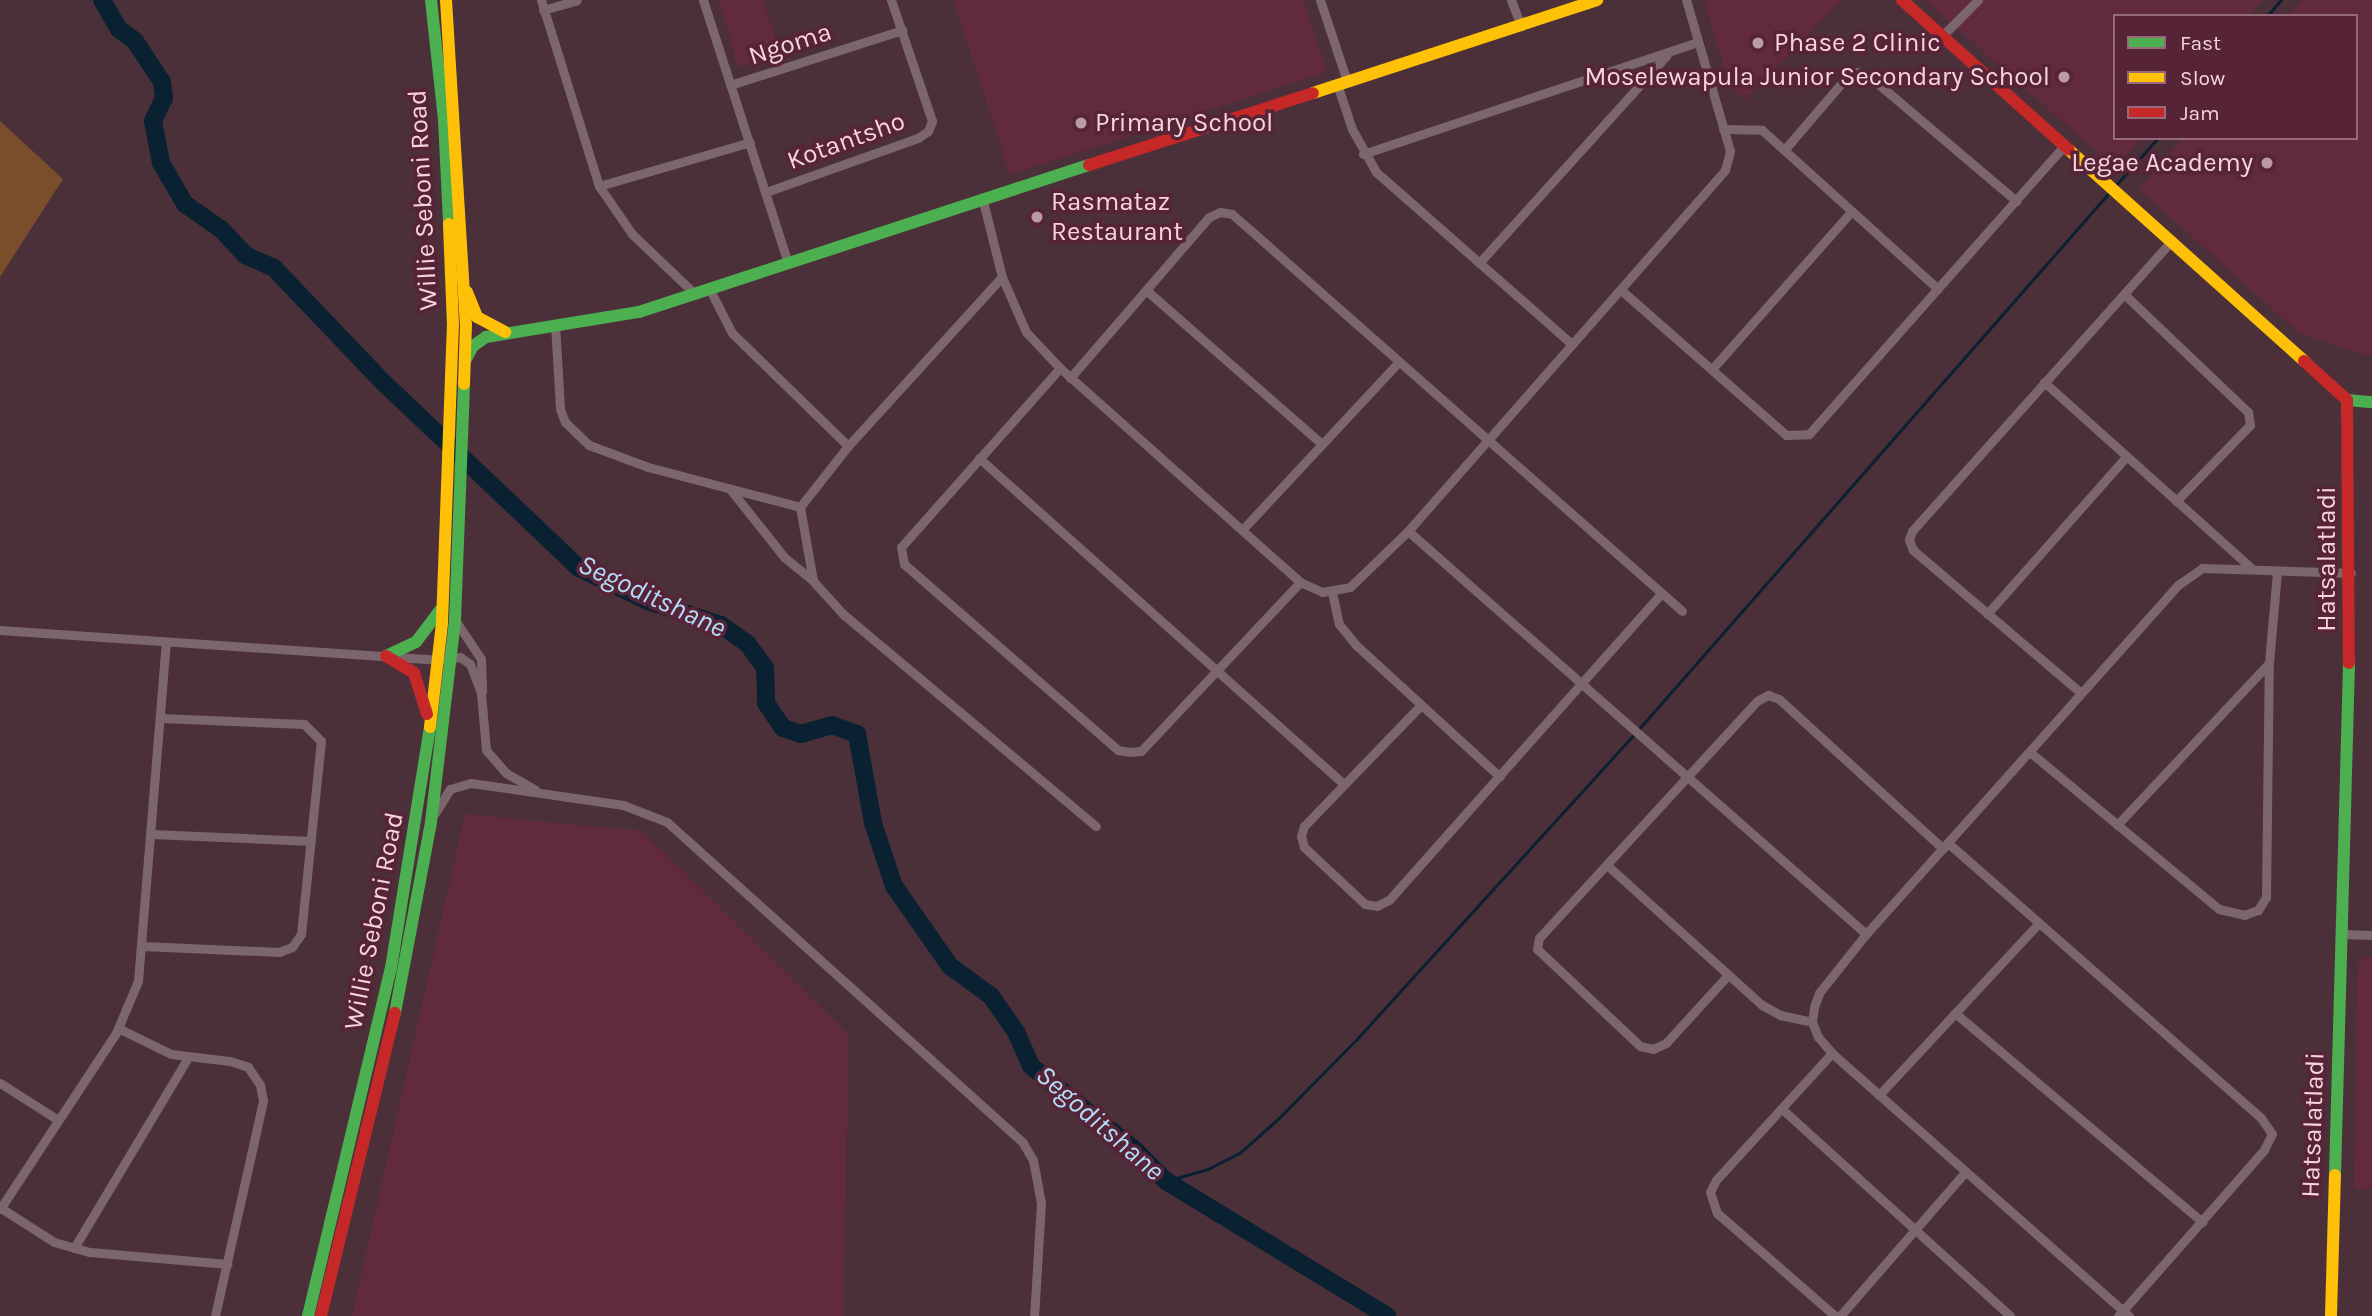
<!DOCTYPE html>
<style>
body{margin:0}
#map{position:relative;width:2372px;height:1316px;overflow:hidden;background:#4b303a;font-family:Karla,sans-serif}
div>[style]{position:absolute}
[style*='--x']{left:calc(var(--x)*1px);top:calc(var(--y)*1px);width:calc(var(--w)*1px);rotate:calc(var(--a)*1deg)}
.built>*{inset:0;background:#612a3e}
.green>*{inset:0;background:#7a4d2b}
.stream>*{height:2.5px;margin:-1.25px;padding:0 1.25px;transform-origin:1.25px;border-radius:1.25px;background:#0a2132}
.river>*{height:18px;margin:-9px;padding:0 9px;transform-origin:9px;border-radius:9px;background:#0a2132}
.street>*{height:9px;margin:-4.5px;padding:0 4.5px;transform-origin:4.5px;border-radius:4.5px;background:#7c666e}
.fast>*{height:12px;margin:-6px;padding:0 6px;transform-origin:6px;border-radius:6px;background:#4caf50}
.slow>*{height:12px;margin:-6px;padding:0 6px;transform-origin:6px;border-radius:6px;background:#ffc107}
.jam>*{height:12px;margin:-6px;padding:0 6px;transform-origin:6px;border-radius:6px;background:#c62828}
.dots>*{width:19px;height:19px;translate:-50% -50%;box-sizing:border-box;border:4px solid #572437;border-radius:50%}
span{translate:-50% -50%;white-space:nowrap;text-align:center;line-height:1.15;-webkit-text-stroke:7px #572437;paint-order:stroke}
.poi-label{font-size:26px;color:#f6d4dd}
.left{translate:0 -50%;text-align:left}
.right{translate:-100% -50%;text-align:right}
.street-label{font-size:26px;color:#f6d4dd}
.water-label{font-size:28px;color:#b3dcfa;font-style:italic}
.legend{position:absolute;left:2113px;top:14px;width:245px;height:126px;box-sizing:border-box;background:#572437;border:2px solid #976a79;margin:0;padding:9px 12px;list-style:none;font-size:21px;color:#f6d4dd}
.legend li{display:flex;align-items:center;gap:14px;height:35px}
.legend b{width:35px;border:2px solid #976a79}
</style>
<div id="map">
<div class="built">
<div style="clip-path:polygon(719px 0,763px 0,780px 53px,738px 67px)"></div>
<div style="clip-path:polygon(953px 0,1303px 0,1327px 72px,1010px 175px)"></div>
<div style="clip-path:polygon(1704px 0,1842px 0,1745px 100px,1730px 87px)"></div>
<div style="clip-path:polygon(1925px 0,2263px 0,2249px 16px,2115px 16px,2115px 138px,2141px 138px,2115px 168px)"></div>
<div style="clip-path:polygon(2303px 0,2372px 0,2372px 357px,2299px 333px,2139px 189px,2183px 138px,2356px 138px,2356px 16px,2289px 16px)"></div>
<div style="clip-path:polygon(465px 814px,642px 831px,849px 1035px,843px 1316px,352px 1316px)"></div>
<div style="clip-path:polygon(2367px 956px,2372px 956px,2372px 1189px,2354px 1189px,2358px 963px)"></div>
</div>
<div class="green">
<div style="clip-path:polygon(0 121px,63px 179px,0 277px)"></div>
</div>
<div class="stream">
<div style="--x:2267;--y:16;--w:21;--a:-49"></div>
<div style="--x:2116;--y:185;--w:63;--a:-48.2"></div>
<div style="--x:1638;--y:730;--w:714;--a:-48.75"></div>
<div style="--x:1166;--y:1181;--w:44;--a:-15.9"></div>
<div style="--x:1208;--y:1169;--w:37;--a:-27"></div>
<div style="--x:1241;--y:1152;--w:51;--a:-41.8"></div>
<div style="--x:1279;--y:1118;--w:110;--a:-45.4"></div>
<div style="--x:1356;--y:1040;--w:413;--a:-47.7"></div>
</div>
<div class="river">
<div style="--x:102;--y:0;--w:34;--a:60"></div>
<div style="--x:119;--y:29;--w:20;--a:37"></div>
<div style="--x:135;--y:41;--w:49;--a:56.6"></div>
<div style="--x:162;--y:82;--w:16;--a:83"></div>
<div style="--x:164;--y:98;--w:25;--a:116"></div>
<div style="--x:153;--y:121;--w:43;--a:79.2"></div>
<div style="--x:161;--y:163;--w:48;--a:59.7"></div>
<div style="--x:185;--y:204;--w:45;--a:35.1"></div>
<div style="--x:222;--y:230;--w:34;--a:47"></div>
<div style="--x:245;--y:255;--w:32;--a:24"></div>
<div style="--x:274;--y:268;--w:159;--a:46.3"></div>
<div style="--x:384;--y:383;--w:269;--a:43.5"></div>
<div style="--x:579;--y:568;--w:76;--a:25.6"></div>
<div style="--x:648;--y:601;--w:77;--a:18.2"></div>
<div style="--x:721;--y:625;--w:32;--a:35"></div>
<div style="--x:747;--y:643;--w:31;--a:54"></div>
<div style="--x:765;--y:668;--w:35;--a:88"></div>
<div style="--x:766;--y:703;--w:30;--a:56"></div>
<div style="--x:783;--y:728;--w:19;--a:18"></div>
<div style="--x:801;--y:734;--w:32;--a:-16"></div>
<div style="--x:832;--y:725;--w:27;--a:20"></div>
<div style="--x:857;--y:734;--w:90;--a:79.8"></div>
<div style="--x:873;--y:823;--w:66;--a:71.6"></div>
<div style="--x:894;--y:886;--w:98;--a:55"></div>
<div style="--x:950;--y:966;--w:51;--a:36.2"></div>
<div style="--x:991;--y:996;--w:44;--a:55.2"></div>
<div style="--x:1016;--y:1032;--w:37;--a:66"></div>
<div style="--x:1031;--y:1066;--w:132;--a:38.9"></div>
<div style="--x:1134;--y:1149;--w:45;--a:45"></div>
<div style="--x:1166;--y:1181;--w:259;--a:31.4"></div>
</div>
<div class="street">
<div style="--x:541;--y:0;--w:195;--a:72.7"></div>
<div style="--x:599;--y:186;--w:58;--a:55.5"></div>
<div style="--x:632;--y:234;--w:88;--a:43.6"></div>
<div style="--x:703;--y:0;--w:276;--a:72.1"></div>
<div style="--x:1320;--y:0;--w:85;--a:71.6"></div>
<div style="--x:1511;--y:0;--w:28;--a:69"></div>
<div style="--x:543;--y:10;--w:35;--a:-16"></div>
<div style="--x:1942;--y:36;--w:51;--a:-45"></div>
<div style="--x:1337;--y:84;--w:47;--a:71.6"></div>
<div style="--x:1352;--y:129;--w:49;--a:60.8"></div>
<div style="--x:1376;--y:172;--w:261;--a:41.3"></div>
<div style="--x:730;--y:85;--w:181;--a:-17.7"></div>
<div style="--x:1723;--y:129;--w:39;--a:1"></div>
<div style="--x:1762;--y:130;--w:237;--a:42.1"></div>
<div style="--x:1785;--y:149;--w:92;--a:-49.4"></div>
<div style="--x:1845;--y:79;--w:14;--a:-30"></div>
<div style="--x:1857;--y:72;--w:14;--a:21"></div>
<div style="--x:1870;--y:77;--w:192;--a:40.3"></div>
<div style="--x:1363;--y:154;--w:353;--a:-18.5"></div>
<div style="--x:599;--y:186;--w:157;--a:-16.2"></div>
<div style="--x:766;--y:192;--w:161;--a:-19.6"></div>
<div style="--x:918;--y:138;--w:12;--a:-35"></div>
<div style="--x:928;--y:131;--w:11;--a:-68"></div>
<div style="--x:932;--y:121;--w:128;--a:-108.7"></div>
<div style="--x:983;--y:201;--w:78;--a:76"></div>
<div style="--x:1002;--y:277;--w:60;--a:66.4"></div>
<div style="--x:1026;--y:332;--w:50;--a:46.6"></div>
<div style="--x:1060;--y:368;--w:322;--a:41.7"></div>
<div style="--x:1300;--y:582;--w:24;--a:24"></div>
<div style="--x:1322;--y:592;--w:28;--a:-10"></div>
<div style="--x:1350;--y:587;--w:81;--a:-44"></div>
<div style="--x:1408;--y:531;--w:480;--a:-48.7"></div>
<div style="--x:1725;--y:170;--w:20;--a:-75"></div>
<div style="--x:1730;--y:151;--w:157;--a:-106.2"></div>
<div style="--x:1479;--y:263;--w:280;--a:-47.9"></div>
<div style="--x:710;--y:290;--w:48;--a:62.9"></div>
<div style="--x:732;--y:333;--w:162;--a:44.2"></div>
<div style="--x:848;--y:446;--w:229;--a:-47.7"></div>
<div style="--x:1146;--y:290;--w:234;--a:41.2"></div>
<div style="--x:1621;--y:290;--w:220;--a:41.3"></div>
<div style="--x:1786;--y:435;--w:23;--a:-2"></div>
<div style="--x:1809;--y:434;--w:386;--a:-48.5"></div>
<div style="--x:2124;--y:294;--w:171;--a:43.6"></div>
<div style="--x:2248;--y:412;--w:13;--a:81"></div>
<div style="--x:2250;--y:425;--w:106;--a:134.2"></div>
<div style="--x:555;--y:324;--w:85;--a:86.6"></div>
<div style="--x:560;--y:409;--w:14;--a:69"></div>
<div style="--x:565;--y:422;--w:33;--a:44"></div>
<div style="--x:589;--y:445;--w:63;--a:20.4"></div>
<div style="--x:648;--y:467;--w:157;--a:14.7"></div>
<div style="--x:1060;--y:368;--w:239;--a:131.6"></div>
<div style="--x:901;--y:547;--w:17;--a:80"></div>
<div style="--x:904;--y:564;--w:284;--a:41"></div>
<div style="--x:1118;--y:750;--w:12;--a:9"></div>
<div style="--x:1130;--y:752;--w:11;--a:-5"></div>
<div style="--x:1141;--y:751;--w:232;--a:-46.7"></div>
<div style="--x:1712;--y:369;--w:210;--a:-48.5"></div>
<div style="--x:1070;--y:378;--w:213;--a:-49.2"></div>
<div style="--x:1209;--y:217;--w:12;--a:-24"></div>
<div style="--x:1220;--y:212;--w:12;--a:9"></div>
<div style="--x:1232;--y:214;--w:600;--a:41.42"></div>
<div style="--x:2044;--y:382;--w:277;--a:41.9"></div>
<div style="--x:848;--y:446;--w:78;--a:128.2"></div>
<div style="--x:800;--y:507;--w:75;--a:80"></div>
<div style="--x:813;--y:581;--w:45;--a:47.7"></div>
<div style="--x:843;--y:614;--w:330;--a:40"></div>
<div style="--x:979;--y:458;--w:489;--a:41.8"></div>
<div style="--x:730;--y:489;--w:87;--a:51.5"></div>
<div style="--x:784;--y:557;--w:36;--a:39"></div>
<div style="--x:1242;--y:530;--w:229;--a:-47"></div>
<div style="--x:1408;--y:531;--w:610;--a:41.34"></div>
<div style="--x:1332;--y:592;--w:33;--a:78"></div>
<div style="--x:1339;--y:624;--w:27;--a:51"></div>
<div style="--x:1356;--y:645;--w:195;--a:42.5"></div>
<div style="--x:1987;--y:614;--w:208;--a:-48.5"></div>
<div style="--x:455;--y:620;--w:47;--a:56.3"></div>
<div style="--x:481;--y:659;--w:32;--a:88"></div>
<div style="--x:0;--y:630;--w:438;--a:3.9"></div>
<div style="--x:437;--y:660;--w:23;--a:-7"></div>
<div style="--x:460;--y:657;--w:12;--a:35"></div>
<div style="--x:470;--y:664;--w:31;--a:69"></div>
<div style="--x:481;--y:693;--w:57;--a:85"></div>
<div style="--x:486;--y:750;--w:30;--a:49"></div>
<div style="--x:506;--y:773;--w:34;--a:30"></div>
<div style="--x:2081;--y:693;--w:221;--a:-139.6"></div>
<div style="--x:1913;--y:550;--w:11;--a:-112"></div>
<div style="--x:1909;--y:540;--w:9;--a:-72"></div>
<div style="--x:1912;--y:531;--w:390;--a:-48.2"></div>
<div style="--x:1420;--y:706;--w:167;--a:134"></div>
<div style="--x:1304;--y:826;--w:10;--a:107"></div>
<div style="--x:1301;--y:836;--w:11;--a:75"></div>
<div style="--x:1304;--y:847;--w:83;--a:43.1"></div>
<div style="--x:1365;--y:904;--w:12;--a:9"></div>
<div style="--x:1377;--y:906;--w:13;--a:-27"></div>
<div style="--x:1389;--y:900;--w:409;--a:-48.4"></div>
<div style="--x:2031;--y:753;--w:244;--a:39.7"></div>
<div style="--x:2219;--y:909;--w:26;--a:13"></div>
<div style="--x:2244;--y:915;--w:15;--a:-20"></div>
<div style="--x:2258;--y:910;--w:15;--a:-58"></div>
<div style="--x:2266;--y:897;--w:234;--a:-89.3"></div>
<div style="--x:2269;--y:663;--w:92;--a:-85"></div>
<div style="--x:435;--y:813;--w:28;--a:-58"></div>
<div style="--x:450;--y:789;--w:22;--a:-16"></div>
<div style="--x:471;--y:783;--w:154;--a:8.2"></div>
<div style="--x:623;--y:805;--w:47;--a:21.1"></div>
<div style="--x:667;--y:822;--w:479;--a:42"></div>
<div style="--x:1023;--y:1143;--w:20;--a:60"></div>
<div style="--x:1033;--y:1160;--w:44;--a:79.5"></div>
<div style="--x:1041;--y:1203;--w:113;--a:93.5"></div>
<div style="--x:2117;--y:825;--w:222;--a:-46.8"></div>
<div style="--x:152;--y:834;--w:159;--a:2.5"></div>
<div style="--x:1948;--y:843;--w:417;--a:41.3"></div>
<div style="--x:2261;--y:1118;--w:19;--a:55"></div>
<div style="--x:2272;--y:1134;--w:18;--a:117"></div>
<div style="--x:2264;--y:1150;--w:221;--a:131.3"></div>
<div style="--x:1608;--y:866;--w:207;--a:42.1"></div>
<div style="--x:1762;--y:1005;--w:21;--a:29"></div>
<div style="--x:1780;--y:1015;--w:33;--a:12"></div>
<div style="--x:2341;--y:934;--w:31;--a:2"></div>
<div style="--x:142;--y:946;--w:137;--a:2.5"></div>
<div style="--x:279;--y:952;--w:14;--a:-21"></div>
<div style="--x:292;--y:947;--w:16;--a:-55"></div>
<div style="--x:301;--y:934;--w:194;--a:-84.1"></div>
<div style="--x:321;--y:741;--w:24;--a:-135"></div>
<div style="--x:304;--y:724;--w:143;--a:-177.6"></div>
<div style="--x:1728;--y:975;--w:92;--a:132.4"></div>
<div style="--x:1666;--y:1043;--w:14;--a:155"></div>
<div style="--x:1653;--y:1049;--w:13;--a:-167"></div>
<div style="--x:1640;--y:1046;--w:141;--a:-136.7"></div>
<div style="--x:1537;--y:949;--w:11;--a:-80"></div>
<div style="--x:1539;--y:938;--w:322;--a:-47.4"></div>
<div style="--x:1757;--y:701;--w:13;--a:-29"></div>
<div style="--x:1768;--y:695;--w:12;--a:20"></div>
<div style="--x:1779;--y:699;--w:222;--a:42.4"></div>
<div style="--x:1955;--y:1013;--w:324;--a:40.2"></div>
<div style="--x:118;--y:1028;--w:59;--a:26.1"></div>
<div style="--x:171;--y:1054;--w:59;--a:6.8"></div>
<div style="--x:230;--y:1061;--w:19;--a:18"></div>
<div style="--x:248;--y:1067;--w:22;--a:56"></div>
<div style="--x:260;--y:1085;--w:16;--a:79"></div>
<div style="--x:263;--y:1101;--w:220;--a:102.6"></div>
<div style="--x:1832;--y:1053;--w:172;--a:132.4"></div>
<div style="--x:1716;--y:1180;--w:13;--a:117"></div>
<div style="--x:1710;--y:1192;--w:22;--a:72"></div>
<div style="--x:1717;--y:1213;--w:157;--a:41.1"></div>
<div style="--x:0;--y:1083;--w:69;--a:32.5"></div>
<div style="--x:1879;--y:1095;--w:235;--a:-47.1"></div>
<div style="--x:1782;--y:1109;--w:308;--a:42.2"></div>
<div style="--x:1;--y:1208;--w:63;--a:32.7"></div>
<div style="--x:54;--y:1242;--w:37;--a:16"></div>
<div style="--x:90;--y:1252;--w:138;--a:5"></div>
<div style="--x:0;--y:1209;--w:211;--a:-56.6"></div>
<div style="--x:116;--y:1033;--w:56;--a:-67.1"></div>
<div style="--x:138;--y:981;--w:340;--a:-85.3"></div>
<div style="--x:74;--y:1248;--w:220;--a:-59.1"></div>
<div style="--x:1840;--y:1316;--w:191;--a:-49"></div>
<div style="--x:2129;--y:1316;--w:397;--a:-138.5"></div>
<div style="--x:1832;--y:1053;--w:21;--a:-131"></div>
<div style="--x:1818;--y:1037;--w:16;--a:-112"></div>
<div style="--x:1812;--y:1022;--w:15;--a:-82"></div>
<div style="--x:1814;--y:1007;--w:15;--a:-70"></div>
<div style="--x:1819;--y:993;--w:75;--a:-51.5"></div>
<div style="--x:1866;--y:934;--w:468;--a:-48.2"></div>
<div style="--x:2178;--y:585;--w:29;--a:-35"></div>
<div style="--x:2202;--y:568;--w:149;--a:1.9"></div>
</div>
<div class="fast">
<div style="--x:431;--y:0;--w:121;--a:83.8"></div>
<div style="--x:444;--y:120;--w:104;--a:87.2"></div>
<div style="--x:465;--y:361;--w:17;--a:-62"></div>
<div style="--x:473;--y:346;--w:16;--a:-35"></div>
<div style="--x:486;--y:337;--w:155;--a:-9.3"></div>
<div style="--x:639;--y:312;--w:473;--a:-18.1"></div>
<div style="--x:2347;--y:400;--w:25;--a:5"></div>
<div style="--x:386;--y:656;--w:33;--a:-25"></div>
<div style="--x:416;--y:642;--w:41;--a:-52.9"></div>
<div style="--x:395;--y:1013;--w:194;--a:-79.3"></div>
<div style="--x:431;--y:822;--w:203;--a:-83.2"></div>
<div style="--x:455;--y:620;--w:236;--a:-87.8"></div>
<div style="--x:2335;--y:1175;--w:512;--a:-88.43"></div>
<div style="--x:308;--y:1316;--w:358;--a:-76.6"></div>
<div style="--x:391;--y:968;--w:244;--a:-80.8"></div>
</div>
<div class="slow">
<div style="--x:446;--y:0;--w:325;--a:86.5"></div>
<div style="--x:466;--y:324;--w:60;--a:91.9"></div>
<div style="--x:1313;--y:93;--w:299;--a:-18.1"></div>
<div style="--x:2069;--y:150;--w:316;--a:41.9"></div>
<div style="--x:467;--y:292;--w:27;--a:68"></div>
<div style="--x:477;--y:317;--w:32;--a:28"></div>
<div style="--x:430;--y:727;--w:105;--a:-83.4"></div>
<div style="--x:442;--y:623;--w:298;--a:-87.9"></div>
<div style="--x:453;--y:325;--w:101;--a:-92.3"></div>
<div style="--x:2331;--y:1316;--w:141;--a:-88.4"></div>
</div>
<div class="jam">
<div style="--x:1902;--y:0;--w:224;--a:41.9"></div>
<div style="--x:1089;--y:165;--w:235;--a:-17.8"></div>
<div style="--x:2304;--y:361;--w:58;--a:42.2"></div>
<div style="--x:2347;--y:400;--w:263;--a:89.6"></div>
<div style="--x:386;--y:656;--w:33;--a:31"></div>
<div style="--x:414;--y:673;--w:43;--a:72.4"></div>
<div style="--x:321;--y:1316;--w:312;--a:-76.3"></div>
</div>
<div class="dots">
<div style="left:1758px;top:43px;background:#ba9ba4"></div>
<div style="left:2064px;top:77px;background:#ba9ba4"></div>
<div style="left:1081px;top:123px;background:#ba9ba4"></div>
<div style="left:2267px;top:163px;background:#ba9ba4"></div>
<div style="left:1037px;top:217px;background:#ba9ba4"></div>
</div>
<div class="poi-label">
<span class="left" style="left:1774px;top:43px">Phase 2 Clinic</span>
<span class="right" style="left:2050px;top:77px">Moselewapula Junior Secondary School</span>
<span class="left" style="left:1095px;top:123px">Primary School</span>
<span class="right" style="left:2253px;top:163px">Legae Academy</span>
<span class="left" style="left:1051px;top:217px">Rasmataz<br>Restaurant</span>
</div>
<div class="street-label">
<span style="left:790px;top:44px;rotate:-18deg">Ngoma</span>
<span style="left:846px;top:141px;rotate:-20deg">Kotantsho</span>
<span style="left:423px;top:200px;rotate:-93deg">Willie Seboni Road</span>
<span style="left:2327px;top:559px;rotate:-90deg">Hatsalatladi</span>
<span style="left:374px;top:921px;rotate:-79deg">Willie Seboni Road</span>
<span style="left:2313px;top:1125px;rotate:-88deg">Hatsalatladi</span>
</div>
<div class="water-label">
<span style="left:652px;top:596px;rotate:25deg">Segoditshane</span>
<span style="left:1100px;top:1123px;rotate:41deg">Segoditshane</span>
</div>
<ul class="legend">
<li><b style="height:9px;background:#4caf50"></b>Fast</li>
<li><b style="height:9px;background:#ffc107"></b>Slow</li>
<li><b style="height:9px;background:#c62828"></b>Jam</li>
</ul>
</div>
